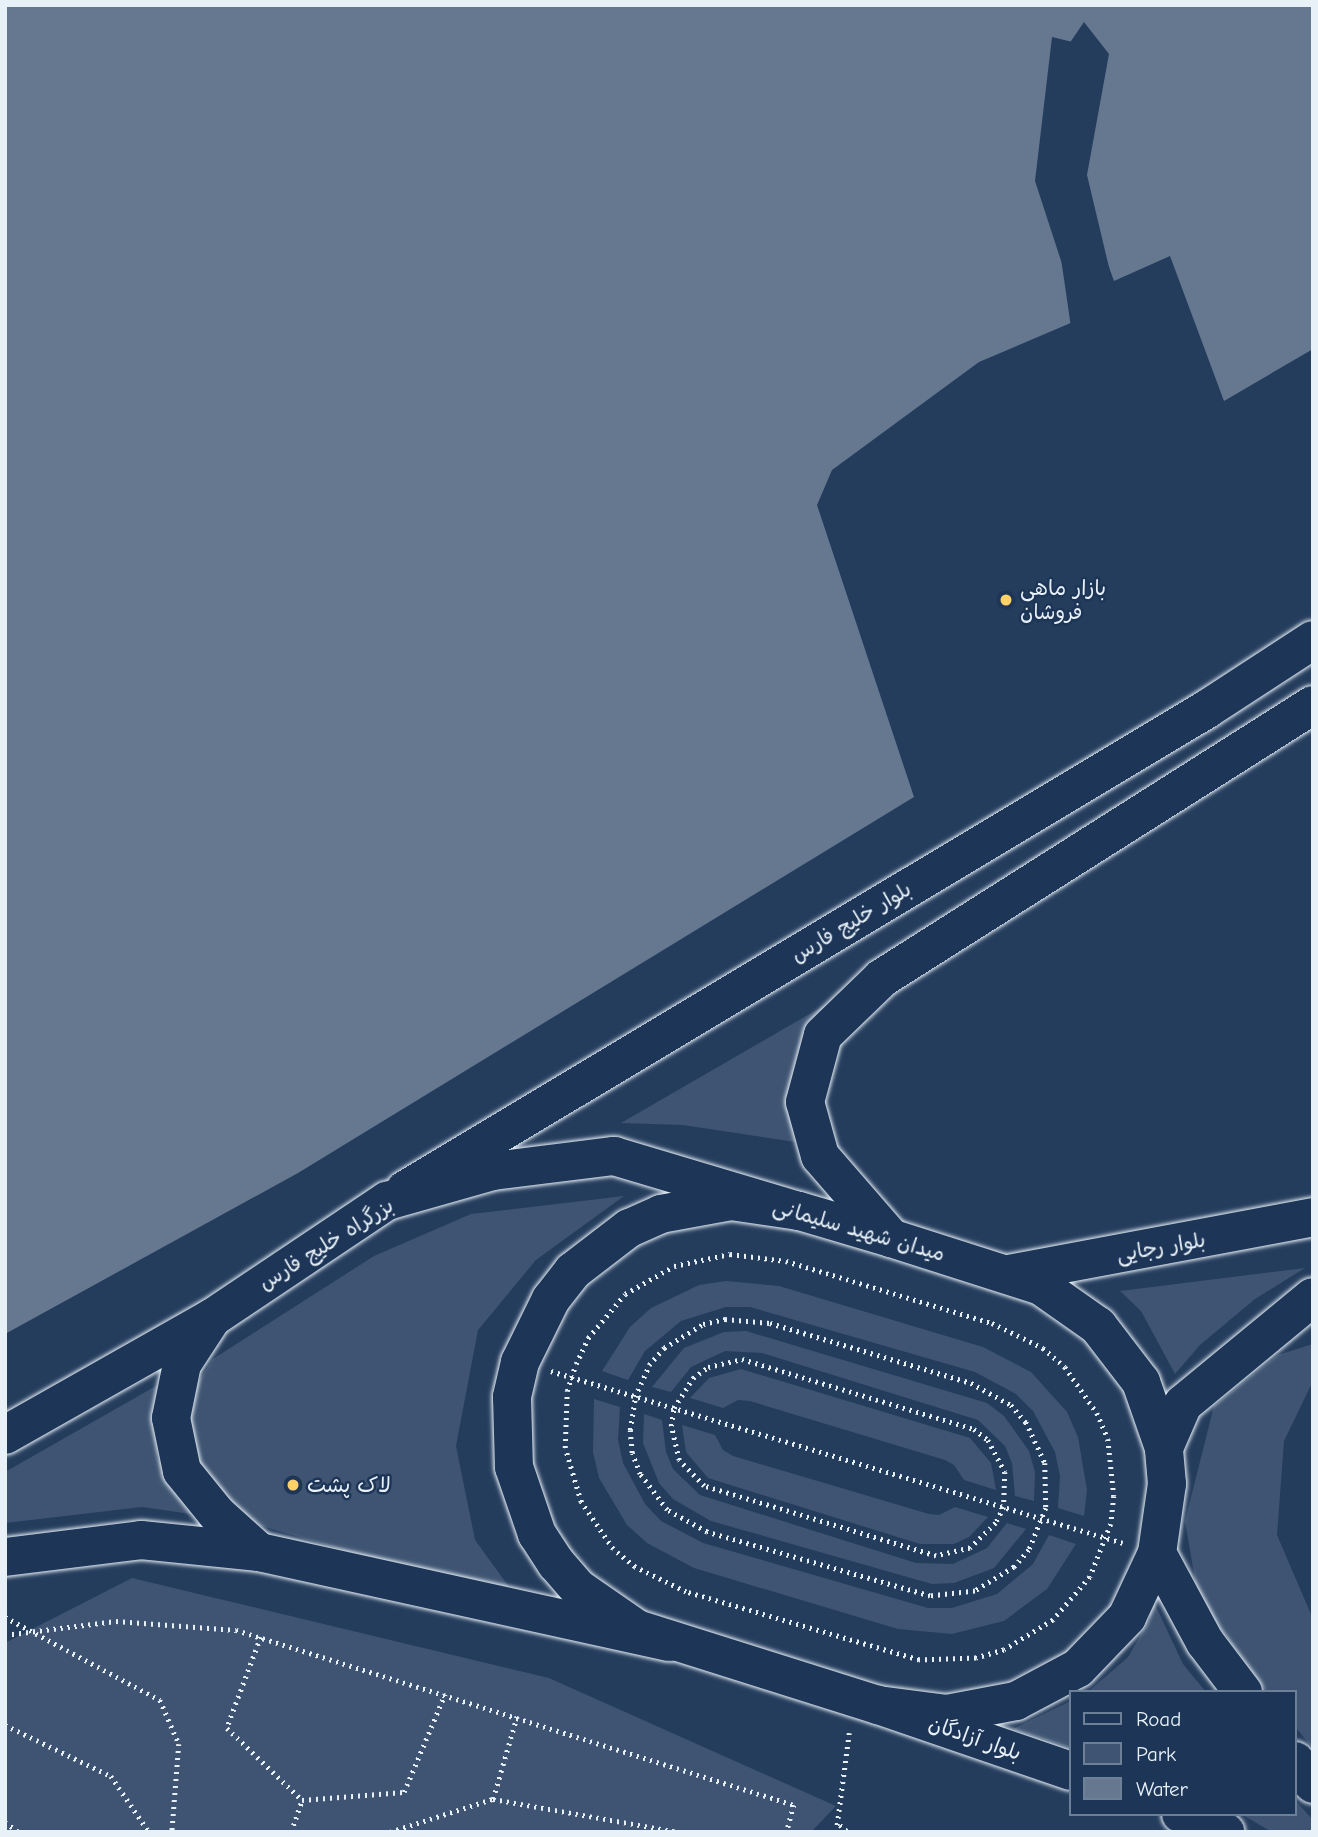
<!DOCTYPE html>
<meta charset="utf-8">
<style>
body{margin:0}
#map{position:relative;width:1318px;height:1837px;overflow:hidden;background:#253d5d;font-family:"Comic Neue","Playpen Sans Arabic",sans-serif}
div>[style]{position:absolute}
[style*='--x']{left:calc(var(--x)*1px);top:calc(var(--y)*1px);width:calc(var(--w)*1px);rotate:calc(var(--a)*1deg)}
.green>*{inset:0;background:#3e5472}
.water>*{inset:0;background:#657890}
.pier>*{inset:0;background:#253d5d}
.path>*{height:4.5px;margin-top:-2.25px;transform-origin:0;background:repeating-linear-gradient(90deg,#e8f1f8 0 2px,transparent 0 7px)}
.roads{filter:drop-shadow(0 0 2px #e8f1f8) drop-shadow(0 0 2px #e8f1f8)}
.secondary>*{height:38px;margin:-19px;padding:0 19px;transform-origin:19px;border-radius:19px;background:#1d3557}
.primary>*{height:38px;margin:-19px;padding:0 19px;transform-origin:19px;border-radius:19px;background:#1d3557}
.highway>*{height:38px;margin:-19px;padding:0 19px;transform-origin:19px;border-radius:19px;background:#1d3557}
.dots>*{width:19px;height:19px;translate:-50% -50%;box-sizing:border-box;border:4px solid #1d3557;border-radius:50%}
span{translate:-50% -50%;white-space:nowrap;text-align:center;line-height:1.15;-webkit-text-stroke:5px #1d3557;paint-order:stroke}
.poi-label{font-size:21px;color:#e8f1f8}
.left{translate:0 -50%;text-align:left}
.street-label{font-size:21px;color:#e8f1f8}
.frame{position:absolute;inset:0;border:7px solid #e8f1f8;pointer-events:none}
.legend{position:absolute;left:1069px;top:1690px;width:228px;height:126px;box-sizing:border-box;background:#1d3557;border:2px solid #6e8097;margin:0;padding:9px 12px;list-style:none;font-size:21px;color:#e8f1f8}
.legend li{display:flex;align-items:center;gap:14px;height:35px}
.legend b{width:35px;border:2px solid #6e8097}
</style>
<div id="map">
<div class="green">
<div style="clip-path:polygon(832px 1001px,802px 1143px,683px 1125px,621px 1123px)"></div>
<div style="clip-path:polygon(624px 1196px,536px 1260px,478px 1330px,456px 1446px,475px 1540px,520px 1602px,228px 1516px,184px 1438px,187px 1399px,213px 1359px,374px 1256px,471px 1214px)"></div>
<div style="clip-path:polygon(1305px 1268px,1255px 1299px,1200px 1345px,1175px 1374px,1141px 1311px,1120px 1291px)"></div>
<div style="clip-path:polygon(726px 1281px,779px 1286px,983px 1347px,1031px 1372px,1067px 1412px,1078px 1437px,1087px 1490px,1084px 1516px,1058px 1508px,1060px 1476px,1055px 1452px,1033px 1411px,1016px 1394px,975px 1372px,750px 1307px,726px 1307px,681px 1321px,645px 1351px,628px 1380px,602px 1371px,630px 1327px,651px 1308px,699px 1285px)"></div>
<div style="clip-path:polygon(746px 1331px,987px 1403px,1004px 1416px,1029px 1451px,1035px 1472px,1034px 1501px,1015px 1496px,1012px 1463px,1005px 1446px,978px 1420px,762px 1353px,725px 1351px,691px 1367px,671px 1392px,652px 1387px,684px 1348px,724px 1332px)"></div>
<div style="clip-path:polygon(1313px 1344px,1313px 1381px,1284px 1441px,1277px 1535px,1313px 1619px,1313px 1748px,1295px 1727px,1295px 1692px,1267px 1692px,1198px 1597px,1185px 1521px,1214px 1406px,1278px 1355px)"></div>
<div style="clip-path:polygon(741px 1369px,970px 1438px,991px 1463px,996px 1490px,964px 1480px,954px 1465px,945px 1460px,750px 1401px,738px 1400px,723px 1408px,690px 1398px,709px 1378px)"></div>
<div style="clip-path:polygon(170px 1378px,156px 1418px,157px 1458px,189px 1504px,205px 1516px,142px 1507px,5px 1523px,5px 1472px)"></div>
<div style="clip-path:polygon(594px 1399px,620px 1407px,618px 1440px,623px 1463px,645px 1504px,661px 1521px,703px 1543px,928px 1608px,952px 1608px,997px 1594px,1033px 1564px,1049px 1535px,1076px 1544px,1047px 1589px,1004px 1621px,952px 1634px,898px 1629px,694px 1568px,647px 1543px,627px 1525px,599px 1478px,593px 1452px)"></div>
<div style="clip-path:polygon(644px 1414px,662px 1420px,666px 1452px,673px 1469px,700px 1495px,916px 1563px,953px 1564px,987px 1548px,1007px 1523px,1026px 1529px,994px 1568px,954px 1583px,932px 1584px,711px 1521px,673px 1499px,659px 1483px,643px 1443px)"></div>
<div style="clip-path:polygon(682px 1425px,715px 1435px,723px 1450px,733px 1456px,929px 1514px,939px 1515px,955px 1507px,988px 1517px,969px 1537px,954px 1544px,920px 1544px,708px 1478px,686px 1452px)"></div>
<div style="clip-path:polygon(132px 1578px,549px 1678px,836px 1806px,811px 1832px,5px 1832px,5px 1643px)"></div>
<div style="clip-path:polygon(1152px 1598px,1183px 1664px,1206px 1692px,1088px 1692px,1128px 1657px,1150px 1619px)"></div>
<div style="clip-path:polygon(1071px 1701px,1071px 1748px,1013px 1729px)"></div>
<div style="clip-path:polygon(1295px 1800px,1313px 1820px,1313px 1832px,1272px 1832px,1241px 1814px,1295px 1814px)"></div>
</div>
<div class="water">
<div style="clip-path:polygon(5px 5px,1313px 5px,1313px 349px,1224px 401px,1170px 256px,1114px 281px,1074px 171px,1089px 46px,1052px 37px,1035px 181px,1080px 319px,979px 362px,832px 470px,817px 505px,914px 797px,298px 1173px,5px 1334px)"></div>
</div>
<div class="pier">
<div style="clip-path:polygon(1084px 22px,1109px 54px,1087px 175px,1113px 284px,1071px 171px,1085px 48px,1069px 44px)"></div>
<div style="clip-path:polygon(1059px 245px,1084px 319px,1071px 327px)"></div>
</div>
<div class="path">
<div style="--x:730;--y:1254;--w:56;--a:7.1"></div>
<div style="--x:786;--y:1261;--w:215;--a:16.8"></div>
<div style="--x:992;--y:1323;--w:57;--a:26.1"></div>
<div style="--x:1043;--y:1348;--w:29;--a:41"></div>
<div style="--x:1065;--y:1367;--w:56;--a:55.2"></div>
<div style="--x:1097;--y:1413;--w:28;--a:67"></div>
<div style="--x:1108;--y:1439;--w:57;--a:84"></div>
<div style="--x:1114;--y:1496;--w:28;--a:96"></div>
<div style="--x:1111;--y:1524;--w:57;--a:111.6"></div>
<div style="--x:1090;--y:1577;--w:57;--a:130.7"></div>
<div style="--x:1053;--y:1620;--w:57;--a:148.5"></div>
<div style="--x:1004;--y:1650;--w:29;--a:164"></div>
<div style="--x:976;--y:1658;--w:57;--a:178"></div>
<div style="--x:919;--y:1660;--w:243;--a:-163.7"></div>
<div style="--x:686;--y:1592;--w:57;--a:-153.9"></div>
<div style="--x:635;--y:1567;--w:28;--a:-141"></div>
<div style="--x:613;--y:1549;--w:57;--a:-124.2"></div>
<div style="--x:581;--y:1502;--w:56;--a:-106.5"></div>
<div style="--x:565;--y:1448;--w:57;--a:-88"></div>
<div style="--x:567;--y:1391;--w:28;--a:-72"></div>
<div style="--x:576;--y:1364;--w:29;--a:-65"></div>
<div style="--x:588;--y:1338;--w:57;--a:-49.9"></div>
<div style="--x:625;--y:1294;--w:56;--a:-29.7"></div>
<div style="--x:674;--y:1266;--w:57;--a:-12.1"></div>
<div style="--x:725;--y:1319;--w:45;--a:5.1"></div>
<div style="--x:770;--y:1323;--w:210;--a:16.6"></div>
<div style="--x:971;--y:1383;--w:46;--a:28.8"></div>
<div style="--x:1011;--y:1405;--w:23;--a:49"></div>
<div style="--x:1026;--y:1422;--w:45;--a:65.1"></div>
<div style="--x:1045;--y:1463;--w:45;--a:88.7"></div>
<div style="--x:1046;--y:1508;--w:45;--a:112"></div>
<div style="--x:1029;--y:1550;--w:23;--a:131"></div>
<div style="--x:1014;--y:1567;--w:46;--a:148.4"></div>
<div style="--x:975;--y:1591;--w:45;--a:173.7"></div>
<div style="--x:930;--y:1596;--w:232;--a:-164"></div>
<div style="--x:707;--y:1532;--w:46;--a:-151.2"></div>
<div style="--x:667;--y:1510;--w:45;--a:-126.9"></div>
<div style="--x:640;--y:1474;--w:22;--a:-111"></div>
<div style="--x:632;--y:1453;--w:23;--a:-95"></div>
<div style="--x:630;--y:1430;--w:33;--a:-81"></div>
<div style="--x:635;--y:1397;--w:35;--a:-66"></div>
<div style="--x:649;--y:1365;--w:23;--a:-49"></div>
<div style="--x:664;--y:1348;--w:46;--a:-31.6"></div>
<div style="--x:703;--y:1324;--w:23;--a:-13"></div>
<div style="--x:742;--y:1359;--w:242;--a:16.8"></div>
<div style="--x:974;--y:1429;--w:18;--a:38"></div>
<div style="--x:988;--y:1440;--w:36;--a:62"></div>
<div style="--x:1005;--y:1472;--w:35;--a:92"></div>
<div style="--x:1004;--y:1507;--w:18;--a:117"></div>
<div style="--x:996;--y:1523;--w:36;--a:136"></div>
<div style="--x:970;--y:1548;--w:35;--a:167"></div>
<div style="--x:936;--y:1556;--w:242;--a:-163.2"></div>
<div style="--x:704;--y:1486;--w:36;--a:-134"></div>
<div style="--x:679;--y:1460;--w:35;--a:-103"></div>
<div style="--x:671;--y:1426;--w:18;--a:-81"></div>
<div style="--x:674;--y:1408;--w:36;--a:-58"></div>
<div style="--x:693;--y:1378;--w:19;--a:-36"></div>
<div style="--x:708;--y:1367;--w:35;--a:-13"></div>
<div style="--x:551;--y:1371;--w:597;--a:16.74"></div>
<div style="--x:5;--y:1617;--w:176;--a:28.2"></div>
<div style="--x:160;--y:1700;--w:48;--a:66.6"></div>
<div style="--x:179;--y:1744;--w:88;--a:94.5"></div>
<div style="--x:5;--y:1635;--w:112;--a:-7.2"></div>
<div style="--x:116;--y:1621;--w:120;--a:4.3"></div>
<div style="--x:236;--y:1630;--w:585;--a:17.41"></div>
<div style="--x:794;--y:1805;--w:28;--a:105"></div>
<div style="--x:261;--y:1637;--w:97;--a:110.5"></div>
<div style="--x:227;--y:1728;--w:104;--a:43.8"></div>
<div style="--x:302;--y:1800;--w:102;--a:-4.5"></div>
<div style="--x:404;--y:1792;--w:106;--a:-67.3"></div>
<div style="--x:5;--y:1725;--w:118;--a:25.7"></div>
<div style="--x:111;--y:1776;--w:68;--a:55.8"></div>
<div style="--x:493;--y:1799;--w:86;--a:-73.9"></div>
<div style="--x:5;--y:1822;--w:17;--a:36"></div>
<div style="--x:840;--y:1825;--w:11;--a:41"></div>
<div style="--x:291;--y:1832;--w:34;--a:-71"></div>
<div style="--x:390;--y:1832;--w:108;--a:-17.8"></div>
<div style="--x:493;--y:1799;--w:189;--a:10.1"></div>
<div style="--x:836;--y:1832;--w:100;--a:-82.5"></div>
</div>
<div class="roads">
<div class="secondary">
<div style="--x:405;--y:1190;--w:935;--a:-30.95"></div>
<div style="--x:1207;--y:709;--w:126;--a:-33.1"></div>
<div style="--x:891;--y:1238;--w:108;--a:-130.9"></div>
<div style="--x:820;--y:1156;--w:56;--a:-105.5"></div>
<div style="--x:805;--y:1102;--w:69;--a:-75"></div>
<div style="--x:823;--y:1035;--w:82;--a:-44"></div>
<div style="--x:882;--y:978;--w:510;--a:-32.35"></div>
<div style="--x:1009;--y:1274;--w:309;--a:-10.6"></div>
<div style="--x:1164;--y:1448;--w:48;--a:-66.6"></div>
<div style="--x:1183;--y:1404;--w:168;--a:-39.5"></div>
</div>
<div class="primary">
<div style="--x:212;--y:1318;--w:55;--a:123.1"></div>
<div style="--x:182;--y:1364;--w:55;--a:101.5"></div>
<div style="--x:171;--y:1418;--w:54;--a:78.3"></div>
<div style="--x:182;--y:1471;--w:55;--a:50.9"></div>
<div style="--x:217;--y:1514;--w:57;--a:42.1"></div>
<div style="--x:1157;--y:1553;--w:101;--a:61.7"></div>
<div style="--x:1205;--y:1642;--w:63;--a:52.8"></div>
<div style="--x:878;--y:1705;--w:70;--a:7.4"></div>
<div style="--x:947;--y:1714;--w:70;--a:-10.7"></div>
<div style="--x:1016;--y:1701;--w:70;--a:-28"></div>
<div style="--x:1078;--y:1668;--w:71;--a:-46.1"></div>
<div style="--x:1127;--y:1617;--w:71;--a:-64.9"></div>
<div style="--x:1157;--y:1553;--w:70;--a:-81.8"></div>
<div style="--x:1167;--y:1484;--w:36;--a:-95"></div>
<div style="--x:1164;--y:1448;--w:70;--a:-109.2"></div>
<div style="--x:1141;--y:1382;--w:71;--a:-127.5"></div>
<div style="--x:1098;--y:1326;--w:70;--a:-144.9"></div>
<div style="--x:1041;--y:1286;--w:157;--a:-162.3"></div>
<div style="--x:891;--y:1238;--w:96;--a:-163.6"></div>
<div style="--x:799;--y:1211;--w:69;--a:-171.6"></div>
<div style="--x:731;--y:1201;--w:71;--a:169.5"></div>
<div style="--x:661;--y:1214;--w:35;--a:156"></div>
<div style="--x:629;--y:1228;--w:71;--a:142.5"></div>
<div style="--x:573;--y:1271;--w:36;--a:128"></div>
<div style="--x:551;--y:1299;--w:70;--a:116.2"></div>
<div style="--x:520;--y:1362;--w:36;--a:103"></div>
<div style="--x:512;--y:1397;--w:70;--a:88.4"></div>
<div style="--x:514;--y:1467;--w:71;--a:71.1"></div>
<div style="--x:537;--y:1534;--w:35;--a:57"></div>
<div style="--x:556;--y:1563;--w:35;--a:49"></div>
<div style="--x:579;--y:1589;--w:70;--a:34.6"></div>
<div style="--x:637;--y:1629;--w:253;--a:17.5"></div>
<div style="--x:878;--y:1705;--w:204;--a:18.9"></div>
<div style="--x:1295;--y:1761;--w:29;--a:52"></div>
<div style="--x:1181;--y:1814;--w:48;--a:22.2"></div>
</div>
<div class="highway">
<div style="--x:5;--y:1435;--w:238;--a:-29.5"></div>
<div style="--x:212;--y:1318;--w:211;--a:-33.8"></div>
<div style="--x:387;--y:1201;--w:110;--a:-15.8"></div>
<div style="--x:493;--y:1171;--w:122;--a:-7.1"></div>
<div style="--x:614;--y:1156;--w:193;--a:16.6"></div>
<div style="--x:5;--y:1557;--w:137;--a:-7.1"></div>
<div style="--x:141;--y:1540;--w:119;--a:5.8"></div>
<div style="--x:259;--y:1552;--w:420;--a:12.4"></div>
</div>
</div>
<div class="dots">
<div style="left:1006px;top:600px;background:#ffd166"></div>
<div style="left:293px;top:1485px;background:#ffd166"></div>
</div>
<div class="poi-label">
<span class="left" style="left:1020px;top:600px">بازار ماهی<br>فروشان</span>
<span class="left" style="left:307px;top:1485px">لاک پشت</span>
</div>
<div class="street-label">
<span style="left:851px;top:922px;rotate:-31deg">بلوار خلیج فارس</span>
<span style="left:859px;top:1230px;rotate:16deg">میدان شهید سلیمانی</span>
<span style="left:326px;top:1244px;rotate:-32deg">بزرگراه خلیج فارس</span>
<span style="left:1161px;top:1247px;rotate:-10deg">بلوار رجایی</span>
<span style="left:975px;top:1738px;rotate:19deg">بلوار آزادگان</span>
</div>
<div class="frame"></div>
<ul class="legend">
<li><b style="height:9px;background:#1d3557"></b>Road</li>
<li><b style="height:19px;background:#3e5472"></b>Park</li>
<li><b style="height:19px;background:#657890"></b>Water</li>
</ul>
</div>
